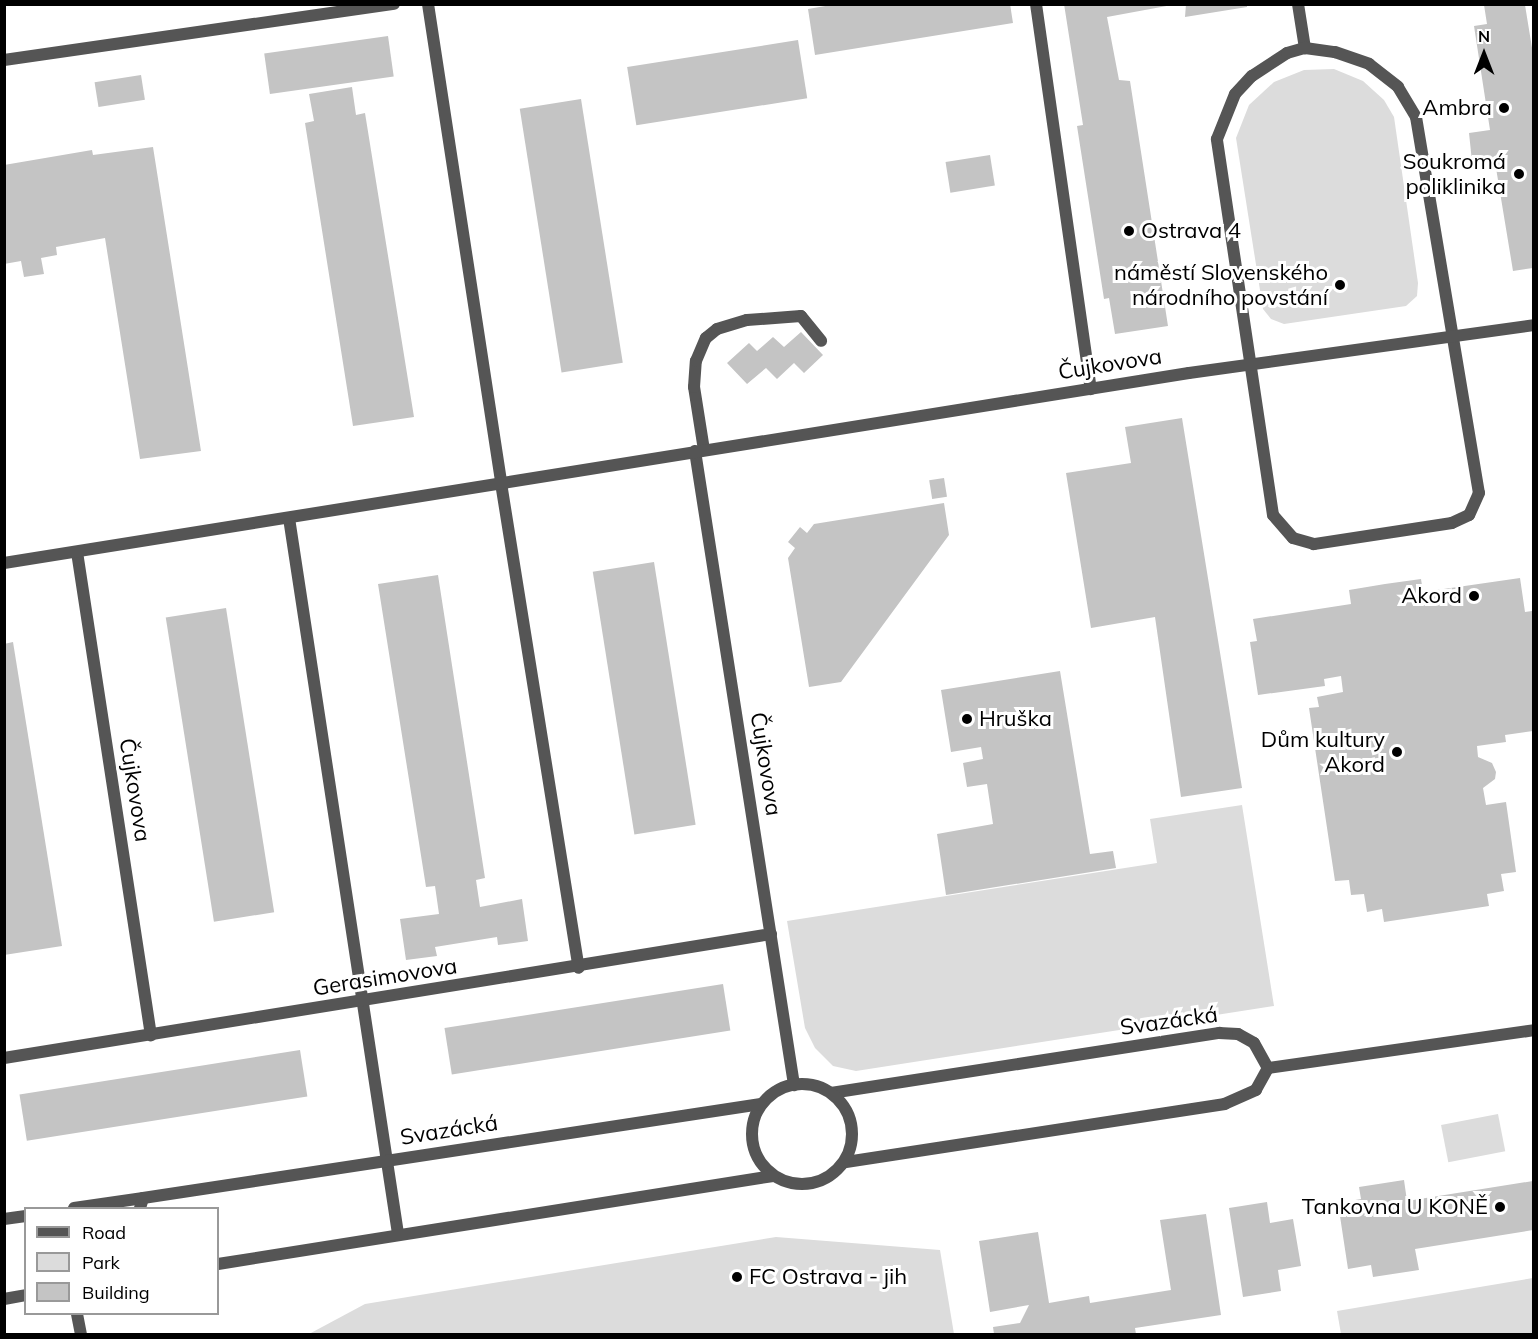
<!DOCTYPE html>
<meta charset="utf-8">
<style>
body{margin:0}
#map{position:relative;width:1538px;height:1339px;overflow:hidden;background:#fff;font-family:Mulish,sans-serif}
div>[style]{position:absolute}
[style*='--x']{left:calc(var(--x)*1px);top:calc(var(--y)*1px);width:calc(var(--w)*1px);rotate:calc(var(--a)*1deg)}
.green>*{inset:0;background:#dcdcdc;transform-origin:0 0}
.building>*{inset:0;background:#c4c4c4;transform-origin:0 0}
.lane>*{height:12px;margin:-6px;padding:0 6px;transform-origin:6px;border-radius:6px;background:#555}
.street>*{height:12px;margin:-6px;padding:0 6px;transform-origin:6px;border-radius:6px;background:#555}
.street>.ring{margin:-6px;padding:0;box-sizing:content-box;background:none;border:12px solid #555;border-radius:50%}
.dots>*{width:16px;height:16px;translate:-50% -50%;box-sizing:border-box;border:3px solid #fff;border-radius:50%}
span{translate:-50% -50%;white-space:nowrap;text-align:center;line-height:1.15;-webkit-text-stroke:6px #fff;paint-order:stroke}
.poi-label{font-size:22px;color:#000}
.right{translate:-100% -50%;text-align:right}
.left{translate:0 -50%;text-align:left}
.street-label{font-size:22px;color:#000}
.frame{position:absolute;inset:0;border:6px solid #000;pointer-events:none}
.legend{position:absolute;left:24px;top:1207px;width:195px;height:108px;box-sizing:border-box;background:#fff;border:2px solid #999;margin:0;padding:8px 10px;list-style:none;font-size:18px;color:#000}
.legend li{display:flex;align-items:center;gap:12px;height:30px}
.legend b{width:30px;border:2px solid #999}
.north{position:absolute;left:1454px;top:24px;width:60px;height:60px;-webkit-text-stroke:4px #fff;paint-order:stroke;rotate:0deg;font-size:16px;font-weight:700;line-height:24px;text-align:center;color:#000}
.north::after{content:'';display:block;margin:auto;width:21px;height:27px;background:#000;clip-path:polygon(50% 0,100% 100%,50% 72%,0 100%)}
</style>
<div id="map">
<div class="green">
<div style="clip-path:polygon(1334px 69px,1363px 81px,1384px 100px,1394px 117px,1418px 283px,1417px 296px,1406px 306px,1284px 324px,1271px 319px,1263px 309px,1236px 138px,1249px 105px,1274px 82px,1304px 70px)"></div>
<div style="clip-path:polygon(1242px 805px,1274px 1006px,856px 1071px,833px 1066px,815px 1048px,805px 1028px,787px 921px,1157px 863px,1150px 819px)"></div>
<div style="left:1498px;top:1114px;width:38px;height:58px;rotate:79deg"></div>
<div style="clip-path:polygon(776px 1237px,940px 1250px,954px 1334px,309px 1334px,365px 1304px)"></div>
<div style="clip-path:polygon(1533px 1278px,1533px 1334px,1341px 1334px,1337px 1311px)"></div>
</div>
<div class="building">
<div style="clip-path:polygon(837px 4px,1010px 4px,1013px 23px,815px 55px,808px 9px)"></div>
<div style="clip-path:polygon(1064px 4px,1172px 5px,1107px 17px,1119px 80px,1130px 81px,1168px 326px,1115px 334px,1109px 298px,1104px 299px,1077px 126px,1083px 125px)"></div>
<div style="clip-path:polygon(1186px 4px,1247px 4px,1247px 7px,1185px 17px)"></div>
<div style="clip-path:polygon(1484px 5px,1525px 5px,1533px 54px,1533px 268px,1513px 271px,1496px 168px,1473px 171px,1469px 133px,1490px 130px,1474px 26px,1487px 24px)"></div>
<div style="left:388px;top:36px;width:41px;height:125px;rotate:82deg"></div>
<div style="left:798px;top:40px;width:59px;height:173px;rotate:81deg"></div>
<div style="left:141px;top:75px;width:25px;height:47px;rotate:81deg"></div>
<div style="clip-path:polygon(352px 87px,356px 115px,365px 113px,414px 417px,353px 426px,305px 123px,314px 121px,309px 94px)"></div>
<div style="left:581px;top:99px;width:267px;height:62px;rotate:81deg"></div>
<div style="clip-path:polygon(153px 147px,201px 451px,140px 459px,105px 238px,56px 247px,57px 255px,41px 258px,44px 274px,24px 277px,21px 261px,4px 264px,4px 165px,92px 150px,93px 155px)"></div>
<div style="left:990px;top:155px;width:31px;height:45px;rotate:81deg"></div>
<div style="clip-path:polygon(801px 332px,823px 355px,804px 373px,794px 363px,777px 379px,766px 368px,747px 384px,727px 363px,749px 343px,757px 351px,773px 337px,784px 347px)"></div>
<div style="clip-path:polygon(1182px 418px,1242px 788px,1181px 797px,1155px 617px,1091px 628px,1066px 473px,1131px 463px,1125px 427px)"></div>
<div style="left:944px;top:478px;width:19px;height:15px;rotate:81deg"></div>
<div style="clip-path:polygon(944px 503px,949px 535px,841px 682px,809px 687px,788px 558px,795px 548px,788px 542px,800px 527px,807px 533px,814px 524px)"></div>
<div style="left:654px;top:562px;width:266px;height:62px;rotate:81deg"></div>
<div style="clip-path:polygon(438px 575px,485px 878px,476px 880px,480px 907px,522px 899px,528px 941px,498px 945px,497px 937px,435px 947px,437px 956px,406px 960px,400px 919px,439px 914px,435px 886px,426px 887px,378px 584px)"></div>
<div style="clip-path:polygon(1520px 578px,1525px 612px,1532px 611px,1533px 620px,1533px 731px,1505px 735px,1506px 742px,1477px 746px,1478px 757px,1492px 763px,1496px 772px,1495px 779px,1483px 788px,1486px 805px,1506px 802px,1516px 872px,1501px 874px,1504px 891px,1487px 894px,1489px 906px,1384px 922px,1382px 909px,1367px 912px,1364px 894px,1351px 895px,1349px 880px,1335px 881px,1309px 708px,1319px 707px,1317px 697px,1343px 692px,1341px 676px,1324px 679px,1325px 686px,1258px 695px,1250px 642px,1257px 641px,1253px 619px,1351px 604px,1349px 590px,1385px 584px,1421px 579px,1423px 592px)"></div>
<div style="left:226px;top:608px;width:308px;height:61px;rotate:81deg"></div>
<div style="clip-path:polygon(13px 642px,62px 946px,4px 955px,4px 644px)"></div>
<div style="clip-path:polygon(1060px 671px,1090px 854px,1113px 851px,1116px 868px,946px 895px,937px 834px,993px 824px,987px 784px,967px 787px,963px 763px,983px 759px,981px 747px,951px 752px,941px 690px)"></div>
<div style="left:723px;top:984px;width:47px;height:282px;rotate:81deg"></div>
<div style="left:300px;top:1050px;width:47px;height:284px;rotate:81deg"></div>
<div style="clip-path:polygon(1404px 1180px,1407px 1201px,1533px 1181px,1533px 1230px,1415px 1249px,1419px 1270px,1373px 1277px,1371px 1265px,1348px 1269px,1338px 1203px,1361px 1199px,1359px 1187px)"></div>
<div style="clip-path:polygon(1267px 1202px,1270px 1223px,1293px 1219px,1301px 1266px,1278px 1270px,1281px 1291px,1243px 1297px,1229px 1208px)"></div>
<div style="clip-path:polygon(1206px 1214px,1221px 1315px,1135px 1328px,1136px 1334px,994px 1334px,993px 1327px,1020px 1323px,1029px 1305px,990px 1312px,979px 1241px,1038px 1232px,1049px 1303px,1089px 1296px,1090px 1303px,1171px 1290px,1160px 1220px)"></div>
</div>
<div class="lane">
<div style="--x:704;--y:450;--w:64;--a:-99"></div>
<div style="--x:694;--y:387;--w:26;--a:-86"></div>
<div style="--x:696;--y:361;--w:25;--a:-67"></div>
<div style="--x:706;--y:338;--w:14;--a:-39"></div>
<div style="--x:717;--y:329;--w:31;--a:-17"></div>
<div style="--x:747;--y:320;--w:54;--a:-4.2"></div>
<div style="--x:801;--y:316;--w:32;--a:51"></div>
<div style="--x:501;--y:483;--w:491;--a:80.9"></div>
<div style="--x:77;--y:552;--w:489;--a:81.3"></div>
<div style="--x:1268;--y:1068;--w:269;--a:-8.1"></div>
<div style="--x:831;--y:1093;--w:393;--a:-8.8"></div>
<div style="--x:1219;--y:1033;--w:19;--a:3"></div>
<div style="--x:1238;--y:1034;--w:18;--a:29"></div>
<div style="--x:1254;--y:1043;--w:29;--a:61"></div>
<div style="--x:1268;--y:1068;--w:25;--a:119"></div>
<div style="--x:1256;--y:1090;--w:34;--a:156"></div>
<div style="--x:1225;--y:1104;--w:385;--a:171.3"></div>
<div style="--x:74;--y:1208;--w:70;--a:-8.2"></div>
<div style="--x:4;--y:1219;--w:22;--a:-8"></div>
<div style="--x:4;--y:1299;--w:22;--a:-10"></div>
</div>
<div class="street">
<div style="--x:428;--y:4;--w:485;--a:81.3"></div>
<div style="--x:1036;--y:4;--w:389;--a:81.9"></div>
<div style="--x:1298;--y:4;--w:45;--a:81"></div>
<div style="--x:1305;--y:48;--w:30;--a:8"></div>
<div style="--x:1335;--y:52;--w:36;--a:19"></div>
<div style="--x:1369;--y:64;--w:37;--a:38"></div>
<div style="--x:1398;--y:87;--w:35;--a:59"></div>
<div style="--x:1416;--y:117;--w:381;--a:80.5"></div>
<div style="--x:1479;--y:493;--w:24;--a:114"></div>
<div style="--x:1469;--y:515;--w:19;--a:155"></div>
<div style="--x:1452;--y:523;--w:140;--a:171.3"></div>
<div style="--x:1314;--y:544;--w:22;--a:-164"></div>
<div style="--x:1293;--y:538;--w:30;--a:-131"></div>
<div style="--x:1273;--y:515;--w:380;--a:-98.5"></div>
<div style="--x:1217;--y:139;--w:48;--a:-68.2"></div>
<div style="--x:1235;--y:94;--w:25;--a:-47"></div>
<div style="--x:1252;--y:76;--w:42;--a:-33.3"></div>
<div style="--x:1287;--y:53;--w:19;--a:-16"></div>
<div style="--x:4;--y:60;--w:394;--a:-8.2"></div>
<div style="--x:695;--y:451;--w:642;--a:81.12"></div>
<div style="--x:289;--y:518;--w:724;--a:81.34"></div>
<div style="--x:4;--y:563;--w:1200;--a:-9.11"></div>
<div style="--x:1189;--y:373;--w:348;--a:-7.9"></div>
<div style="--x:4;--y:1058;--w:777;--a:-9.18"></div>
<div class="ring" style="left:752px;top:1084px;width:88px;height:88px"></div>
<div style="--x:140;--y:1208;--w:10;--a:-73"></div>
<div style="--x:143;--y:1198;--w:625;--a:-8.65"></div>
<div style="--x:218;--y:1264;--w:562;--a:-9.01"></div>
<div style="--x:77;--y:1314;--w:20;--a:79"></div>
</div>
<div class="dots">
<div style="left:1504px;top:108px;background:#000"></div>
<div style="left:1519px;top:174px;background:#000"></div>
<div style="left:1129px;top:231px;background:#000"></div>
<div style="left:1340px;top:285px;background:#000"></div>
<div style="left:1474px;top:596px;background:#000"></div>
<div style="left:967px;top:719px;background:#000"></div>
<div style="left:1397px;top:752px;background:#000"></div>
<div style="left:1500px;top:1207px;background:#000"></div>
<div style="left:737px;top:1277px;background:#000"></div>
</div>
<div class="poi-label">
<span class="right" style="left:1492px;top:108px">Ambra</span>
<span class="right" style="left:1506px;top:174px">Soukromá<br>poliklinika</span>
<span class="left" style="left:1141px;top:231px">Ostrava 4</span>
<span class="right" style="left:1328px;top:285px">náměstí Slovenského<br>národního povstání</span>
<span class="right" style="left:1462px;top:596px">Akord</span>
<span class="left" style="left:979px;top:719px">Hruška</span>
<span class="right" style="left:1385px;top:752px">Dům kultury<br>Akord</span>
<span class="right" style="left:1488px;top:1207px">Tankovna U KONĚ</span>
<span class="left" style="left:749px;top:1277px">FC Ostrava - jih</span>
</div>
<div class="street-label">
<span style="left:1110px;top:364px;rotate:-9deg">Čujkovova</span>
<span style="left:766px;top:764px;rotate:81deg">Čujkovova</span>
<span style="left:135px;top:790px;rotate:81deg">Čujkovova</span>
<span style="left:385px;top:977px;rotate:-9deg">Gerasimovova</span>
<span style="left:1169px;top:1021px;rotate:-8deg">Svazácká</span>
<span style="left:449px;top:1130px;rotate:-9deg">Svazácká</span>
</div>
<div class="frame"></div>
<ul class="legend">
<li><b style="height:8px;background:#555"></b>Road</li>
<li><b style="height:16px;background:#dcdcdc"></b>Park</li>
<li><b style="height:16px;background:#c4c4c4"></b>Building</li>
</ul>
<div class="north">N</div>
</div>
